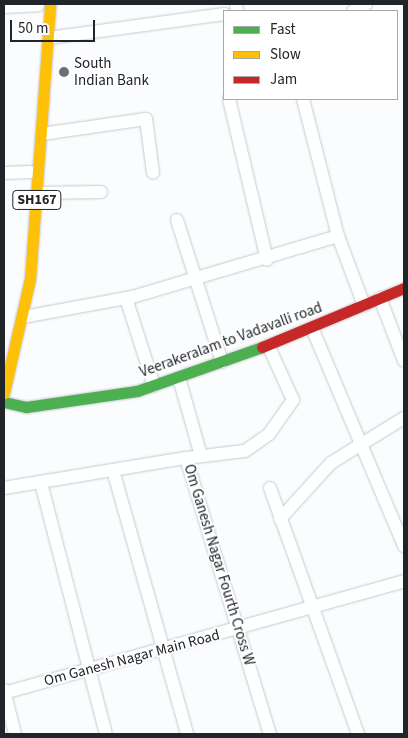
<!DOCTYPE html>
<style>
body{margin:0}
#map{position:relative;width:408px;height:738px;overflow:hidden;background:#fafcfe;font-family:"Source Sans 3",sans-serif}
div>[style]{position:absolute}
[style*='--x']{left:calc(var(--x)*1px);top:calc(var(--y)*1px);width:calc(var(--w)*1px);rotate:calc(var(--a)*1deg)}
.roads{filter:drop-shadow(0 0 1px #c7cace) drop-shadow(0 0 1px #c7cace)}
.street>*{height:12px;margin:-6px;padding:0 6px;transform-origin:6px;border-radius:6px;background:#feffff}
.fast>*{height:11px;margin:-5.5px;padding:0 5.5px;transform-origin:5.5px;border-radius:5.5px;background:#4caf50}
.slow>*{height:11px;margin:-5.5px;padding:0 5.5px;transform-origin:5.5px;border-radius:5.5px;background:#ffc107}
.jam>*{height:11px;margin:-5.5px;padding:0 5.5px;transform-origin:5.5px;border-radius:5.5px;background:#c62828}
.dots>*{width:14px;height:14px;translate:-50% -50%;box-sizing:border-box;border:2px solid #fff;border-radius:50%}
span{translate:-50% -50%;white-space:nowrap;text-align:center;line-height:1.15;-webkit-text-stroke:4px #fff;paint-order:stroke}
.shield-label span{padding:1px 4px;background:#fff;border:1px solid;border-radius:4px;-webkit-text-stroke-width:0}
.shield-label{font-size:14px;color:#20252a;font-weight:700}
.poi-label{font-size:15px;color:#20252a}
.left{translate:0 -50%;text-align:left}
.street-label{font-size:15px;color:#20252a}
.frame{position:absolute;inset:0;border:5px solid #20252a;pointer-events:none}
.legend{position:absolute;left:223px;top:10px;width:175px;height:90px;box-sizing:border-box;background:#fff;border:1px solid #a6a8aa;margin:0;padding:6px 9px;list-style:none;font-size:15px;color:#20252a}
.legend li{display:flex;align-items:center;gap:10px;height:25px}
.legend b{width:25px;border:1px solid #a6a8aa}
.scale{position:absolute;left:10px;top:20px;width:85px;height:22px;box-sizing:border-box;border:2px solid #20252a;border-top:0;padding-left:6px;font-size:15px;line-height:18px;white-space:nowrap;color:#20252a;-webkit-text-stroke:4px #fff;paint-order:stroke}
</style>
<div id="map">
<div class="roads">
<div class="street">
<div style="--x:236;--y:4;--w:7;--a:82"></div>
<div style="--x:4;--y:7;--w:34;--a:-3"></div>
<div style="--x:353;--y:11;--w:15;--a:-28"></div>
<div style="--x:49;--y:38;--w:177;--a:-7.8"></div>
<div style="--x:229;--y:99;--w:165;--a:76.7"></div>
<div style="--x:303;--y:99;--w:141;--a:75.7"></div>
<div style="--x:338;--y:236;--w:74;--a:69.4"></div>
<div style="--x:42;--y:134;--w:105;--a:-8.2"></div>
<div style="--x:146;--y:119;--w:54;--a:82.6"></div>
<div style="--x:4;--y:173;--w:26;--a:-2"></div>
<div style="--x:37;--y:193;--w:64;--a:-0.9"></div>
<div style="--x:177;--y:220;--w:149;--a:72.4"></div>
<div style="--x:126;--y:298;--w:92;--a:72.3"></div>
<div style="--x:380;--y:298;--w:67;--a:69.1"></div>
<div style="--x:23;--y:317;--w:111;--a:-10.4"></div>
<div style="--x:132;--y:297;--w:215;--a:-16.5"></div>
<div style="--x:312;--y:328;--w:237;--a:67.1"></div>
<div style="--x:179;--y:378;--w:81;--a:74.2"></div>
<div style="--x:186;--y:458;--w:59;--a:-6.8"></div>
<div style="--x:245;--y:451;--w:29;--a:-35"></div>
<div style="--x:269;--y:434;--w:42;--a:-54.8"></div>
<div style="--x:293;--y:400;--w:60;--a:-114.4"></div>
<div style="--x:113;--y:470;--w:274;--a:74.3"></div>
<div style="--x:41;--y:483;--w:259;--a:75.5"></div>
<div style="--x:4;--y:488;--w:184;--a:-9.4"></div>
<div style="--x:186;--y:458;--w:288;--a:73.1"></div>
<div style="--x:270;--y:488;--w:261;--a:70.3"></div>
<div style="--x:280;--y:519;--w:76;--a:-47.7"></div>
<div style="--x:331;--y:463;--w:86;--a:-31.7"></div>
<div style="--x:4;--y:690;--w:45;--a:76"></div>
<div style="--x:4;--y:693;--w:415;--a:-15.6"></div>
</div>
<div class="fast">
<div style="--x:4;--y:402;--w:23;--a:13"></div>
<div style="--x:26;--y:407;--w:112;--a:-8.2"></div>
<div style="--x:137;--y:391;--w:133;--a:-19.4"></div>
</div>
<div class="slow">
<div style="--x:4;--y:393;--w:117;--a:-77.2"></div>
<div style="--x:30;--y:279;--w:276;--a:-85.8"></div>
</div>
<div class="jam">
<div style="--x:262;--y:347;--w:154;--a:-22.6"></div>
</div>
</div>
<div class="dots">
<div style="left:64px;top:72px;background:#6c7074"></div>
</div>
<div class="shield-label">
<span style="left:37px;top:200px">SH167</span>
</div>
<div class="poi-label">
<span class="left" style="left:74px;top:72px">South<br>Indian Bank</span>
</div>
<div class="street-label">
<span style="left:231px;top:340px;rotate:-20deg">Veerakeralam to Vadavalli road</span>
<span style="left:219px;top:565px;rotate:73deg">Om Ganesh Nagar Fourth Cross W</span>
<span style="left:132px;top:658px;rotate:-15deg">Om Ganesh Nagar Main Road</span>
</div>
<div class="frame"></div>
<ul class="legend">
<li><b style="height:6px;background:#4caf50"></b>Fast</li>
<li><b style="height:6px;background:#ffc107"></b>Slow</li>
<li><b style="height:6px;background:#c62828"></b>Jam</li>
</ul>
<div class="scale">50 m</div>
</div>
